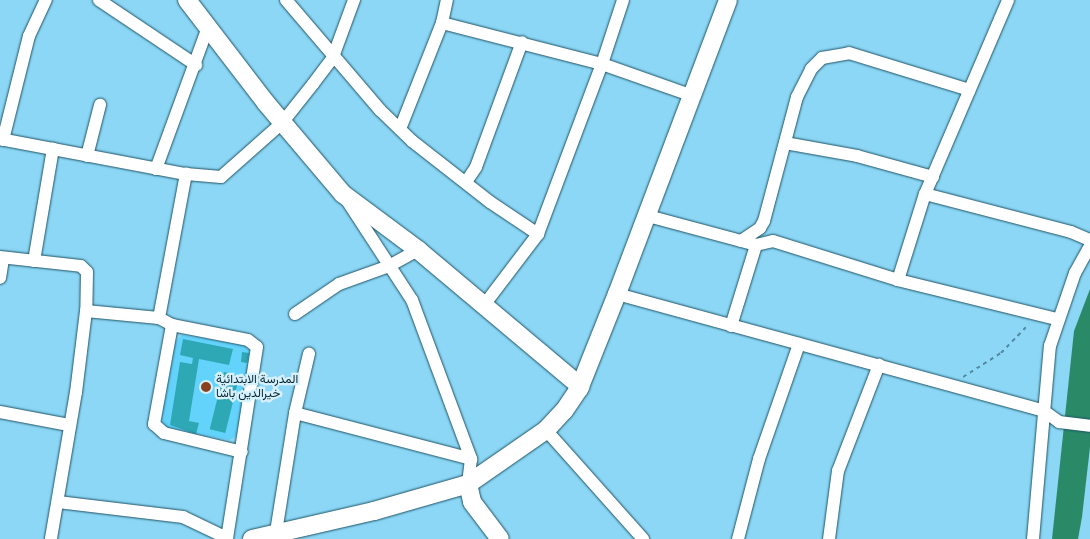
<!DOCTYPE html>
<meta charset="utf-8">
<style>
body{margin:0}
#map{position:relative;width:1090px;height:539px;overflow:hidden;background:#8cd7f5;font-family:Roboto,Vazirmatn,sans-serif}
div>[style]{position:absolute}
[style*='--x']{left:calc(var(--x)*1px);top:calc(var(--y)*1px);width:calc(var(--w)*1px);rotate:calc(var(--a)*1deg)}
.built>*{inset:0;background:#63d3fc}
.water>*{inset:0;background:#2a8a67}
.building>*{inset:0;background:#2ea8b4;transform-origin:0 0}
.path>*{height:2px;margin-top:-1px;transform-origin:0;background:repeating-linear-gradient(90deg,#518aa0 0 4px,transparent 0 8px)}
.roads{filter:drop-shadow(0 0 1px #1e5366) drop-shadow(0 0 1px #1e5366)}
.street>*{height:12px;margin:-6px;padding:0 6px;transform-origin:6px;border-radius:6px;background:#fff}
.secondary>*{height:18px;margin:-9px;padding:0 9px;transform-origin:9px;border-radius:9px;background:#fff}
.dots>*{width:14px;height:14px;translate:-50% -50%;box-sizing:border-box;border:2px solid #d6f1fc;border-radius:50%}
span{translate:-50% -50%;white-space:nowrap;text-align:center;line-height:1.15;-webkit-text-stroke:4.5px #d6f1fc;paint-order:stroke}
.poi-label{font-size:12px;color:#042530}
.left{translate:0 -50%;text-align:left}
</style>
<div id="map">
<div class="built">
<div style="clip-path:polygon(182px 335px,245px 345px,251px 354px,237px 436px,229px 440px,166px 428px,162px 419px,175px 342px)"></div>
</div>
<div class="water">
<div style="clip-path:polygon(1090px 289px,1090px 447px,1082px 517px,1078px 539px,1052px 539px,1074px 331px)"></div>
</div>
<div class="building">
<div style="clip-path:polygon(183px 339px,233px 349px,229px 365px,199px 359px,189px 421px,199px 423px,196px 434px,170px 425px,180px 362px,192px 364px,193px 358px,180px 355px)"></div>
<div style="clip-path:polygon(242px 352px,249px 353px,247px 363px,241px 362px)"></div>
<div style="left:224px;top:372px;width:16px;height:59px;rotate:14deg"></div>
</div>
<div class="path">
<div style="--x:963;--y:377;--w:45;--a:-32.3"></div>
<div style="--x:1001;--y:353;--w:40;--a:-46"></div>
</div>
<div class="roads">
<div class="street">
<div style="--x:99;--y:0;--w:117;--a:33.8"></div>
<div style="--x:286;--y:0;--w:145;--a:49.5"></div>
<div style="--x:380;--y:110;--w:45;--a:44.1"></div>
<div style="--x:412;--y:141;--w:99;--a:38"></div>
<div style="--x:490;--y:202;--w:58;--a:33.7"></div>
<div style="--x:442;--y:23;--w:165;--a:14.4"></div>
<div style="--x:602;--y:64;--w:96;--a:19.4"></div>
<div style="--x:400;--y:129;--w:114;--a:-68.4"></div>
<div style="--x:442;--y:23;--w:24;--a:-78"></div>
<div style="--x:0;--y:139;--w:189;--a:10.7"></div>
<div style="--x:186;--y:174;--w:35;--a:5"></div>
<div style="--x:221;--y:177;--w:81;--a:-41.5"></div>
<div style="--x:282;--y:123;--w:50;--a:-51.5"></div>
<div style="--x:313;--y:84;--w:34;--a:-53"></div>
<div style="--x:333;--y:57;--w:61;--a:-69.8"></div>
<div style="--x:3;--y:140;--w:107;--a:-76"></div>
<div style="--x:29;--y:36;--w:40;--a:-65"></div>
<div style="--x:785;--y:143;--w:73;--a:10.2"></div>
<div style="--x:857;--y:156;--w:79;--a:15.4"></div>
<div style="--x:87;--y:156;--w:53;--a:-75.7"></div>
<div style="--x:156;--y:169;--w:151;--a:-69.9"></div>
<div style="--x:466;--y:182;--w:18;--a:-56"></div>
<div style="--x:476;--y:167;--w:133;--a:-69.8"></div>
<div style="--x:925;--y:194;--w:151;--a:14.6"></div>
<div style="--x:1071;--y:232;--w:21;--a:23"></div>
<div style="--x:348;--y:202;--w:117;--a:56.9"></div>
<div style="--x:412;--y:300;--w:170;--a:69.6"></div>
<div style="--x:471;--y:459;--w:25;--a:97"></div>
<div style="--x:648;--y:216;--w:112;--a:15"></div>
<div style="--x:756;--y:245;--w:17;--a:-13"></div>
<div style="--x:773;--y:241;--w:131;--a:17.3"></div>
<div style="--x:898;--y:280;--w:164;--a:13.8"></div>
<div style="--x:741;--y:241;--w:23;--a:-34"></div>
<div style="--x:760;--y:228;--w:8;--a:-60"></div>
<div style="--x:764;--y:221;--w:128;--a:-75.1"></div>
<div style="--x:797;--y:97;--w:31;--a:-63"></div>
<div style="--x:811;--y:69;--w:16;--a:-45"></div>
<div style="--x:822;--y:58;--w:27;--a:-10"></div>
<div style="--x:849;--y:53;--w:126;--a:17.1"></div>
<div style="--x:0;--y:257;--w:81;--a:6.3"></div>
<div style="--x:81;--y:266;--w:8;--a:45"></div>
<div style="--x:87;--y:272;--w:39;--a:91"></div>
<div style="--x:86;--y:311;--w:82;--a:97"></div>
<div style="--x:76;--y:392;--w:149;--a:99.7"></div>
<div style="--x:34;--y:261;--w:114;--a:-80.4"></div>
<div style="--x:0;--y:278;--w:20;--a:-81"></div>
<div style="--x:898;--y:280;--w:90;--a:-72.6"></div>
<div style="--x:925;--y:194;--w:211;--a:-66.8"></div>
<div style="--x:617;--y:294;--w:443;--a:15.3"></div>
<div style="--x:1044;--y:411;--w:19;--a:36"></div>
<div style="--x:1059;--y:422;--w:31;--a:7"></div>
<div style="--x:484;--y:305;--w:89;--a:-52.7"></div>
<div style="--x:538;--y:234;--w:182;--a:-69.4"></div>
<div style="--x:602;--y:64;--w:67;--a:-71.8"></div>
<div style="--x:86;--y:311;--w:73;--a:5.5"></div>
<div style="--x:159;--y:318;--w:15;--a:28"></div>
<div style="--x:172;--y:325;--w:77;--a:11.2"></div>
<div style="--x:248;--y:340;--w:11;--a:38"></div>
<div style="--x:257;--y:347;--w:194;--a:98.9"></div>
<div style="--x:295;--y:314;--w:53;--a:-34.3"></div>
<div style="--x:339;--y:284;--w:53;--a:-19.8"></div>
<div style="--x:389;--y:266;--w:33;--a:-29"></div>
<div style="--x:159;--y:318;--w:147;--a:-79.4"></div>
<div style="--x:172;--y:325;--w:101;--a:100.3"></div>
<div style="--x:154;--y:424;--w:13;--a:42"></div>
<div style="--x:164;--y:433;--w:80;--a:13.7"></div>
<div style="--x:731;--y:326;--w:85;--a:-72.8"></div>
<div style="--x:0;--y:412;--w:70;--a:10.7"></div>
<div style="--x:295;--y:413;--w:61;--a:-76.7"></div>
<div style="--x:546;--y:430;--w:146;--a:48.3"></div>
<div style="--x:58;--y:502;--w:126;--a:6.8"></div>
<div style="--x:183;--y:517;--w:49;--a:25.5"></div>
<div style="--x:276;--y:532;--w:121;--a:-80.9"></div>
<div style="--x:295;--y:413;--w:182;--a:14.6"></div>
<div style="--x:738;--y:539;--w:83;--a:-75.3"></div>
<div style="--x:759;--y:459;--w:122;--a:-70.8"></div>
<div style="--x:829;--y:539;--w:69;--a:-82.5"></div>
<div style="--x:838;--y:471;--w:114;--a:-68.9"></div>
<div style="--x:1033;--y:539;--w:194;--a:-85"></div>
<div style="--x:1050;--y:346;--w:77;--a:-71.1"></div>
<div style="--x:1075;--y:273;--w:31;--a:-61"></div>
</div>
<div class="secondary">
<div style="--x:187;--y:0;--w:130;--a:52.5"></div>
<div style="--x:266;--y:103;--w:119;--a:49.8"></div>
<div style="--x:343;--y:194;--w:94;--a:36.7"></div>
<div style="--x:418;--y:250;--w:212;--a:40"></div>
<div style="--x:468;--y:484;--w:18;--a:77"></div>
<div style="--x:472;--y:502;--w:46;--a:52.9"></div>
<div style="--x:252;--y:539;--w:125;--a:-12.9"></div>
<div style="--x:374;--y:511;--w:98;--a:-16"></div>
<div style="--x:468;--y:484;--w:95;--a:-34.7"></div>
<div style="--x:546;--y:430;--w:26;--a:-47"></div>
<div style="--x:564;--y:411;--w:27;--a:-56"></div>
<div style="--x:579;--y:389;--w:102;--a:-68.2"></div>
<div style="--x:617;--y:294;--w:314;--a:-69.3"></div>
</div>
</div>
<div class="dots">
<div style="left:206px;top:387px;background:#89421f"></div>
</div>
<div class="poi-label">
<span class="left" style="left:216px;top:387px">المدرسة الابتدائية<br>خيرالدين باشا</span>
</div>
</div>
